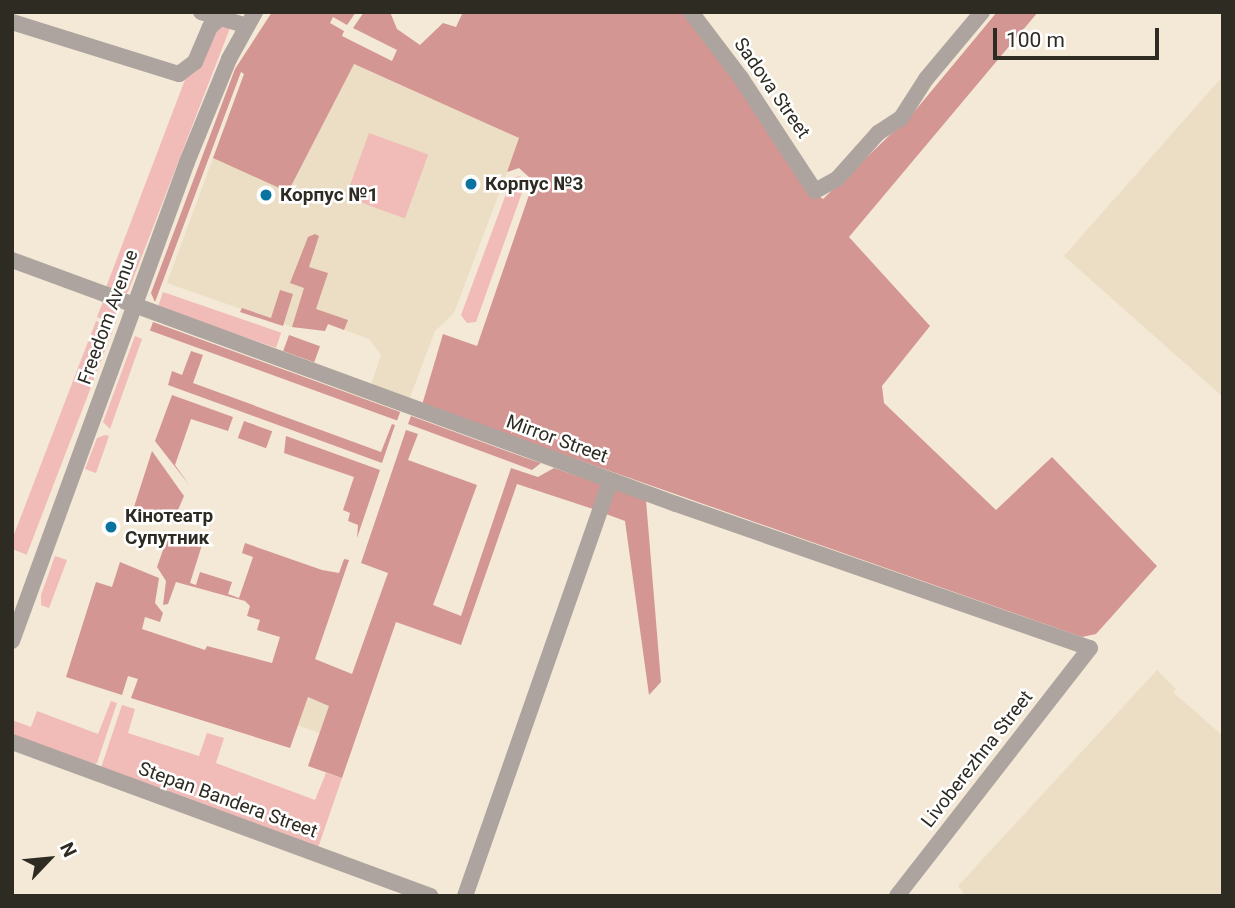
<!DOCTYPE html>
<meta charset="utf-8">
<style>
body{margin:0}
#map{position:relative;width:1235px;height:908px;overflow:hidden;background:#f3e9d6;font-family:Roboto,sans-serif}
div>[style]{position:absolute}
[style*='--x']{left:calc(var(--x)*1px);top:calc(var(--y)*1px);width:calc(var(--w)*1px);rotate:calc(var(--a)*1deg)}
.built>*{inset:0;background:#ebdec5;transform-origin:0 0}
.green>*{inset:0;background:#f1bbb7;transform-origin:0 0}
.forest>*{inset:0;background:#d49692;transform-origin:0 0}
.minor>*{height:16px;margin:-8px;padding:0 8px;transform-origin:8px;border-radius:8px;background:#ada49f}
.dots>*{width:19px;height:19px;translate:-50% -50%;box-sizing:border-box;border:4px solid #fff;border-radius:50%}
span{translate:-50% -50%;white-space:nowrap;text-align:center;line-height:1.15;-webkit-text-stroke:5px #fff;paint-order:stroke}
.street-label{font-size:19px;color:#2e2b23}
.poi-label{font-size:19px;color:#2e2b23;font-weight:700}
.left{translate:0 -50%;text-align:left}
.frame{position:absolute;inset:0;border:14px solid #2e2b23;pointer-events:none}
.north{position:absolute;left:14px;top:824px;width:70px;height:70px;-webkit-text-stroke:5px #fff;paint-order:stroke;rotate:64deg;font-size:19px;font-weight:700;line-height:28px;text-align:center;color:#2e2b23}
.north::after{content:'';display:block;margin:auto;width:24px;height:32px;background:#2e2b23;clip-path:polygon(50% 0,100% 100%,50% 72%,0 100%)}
.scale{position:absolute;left:993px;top:28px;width:166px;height:32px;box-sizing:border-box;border:4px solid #2e2b23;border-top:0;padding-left:9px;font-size:21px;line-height:24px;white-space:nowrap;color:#2e2b23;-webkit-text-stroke:5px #fff;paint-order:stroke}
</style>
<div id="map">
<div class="built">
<div style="clip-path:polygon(353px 64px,520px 138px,454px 313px,435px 331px,409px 400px,371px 385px,381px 355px,369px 339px,328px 324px,325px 331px,292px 327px,167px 283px,213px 158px,288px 192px)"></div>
<div style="clip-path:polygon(1223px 76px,1223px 397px,1064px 256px)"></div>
<div style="clip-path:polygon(1157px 670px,1176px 689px,1173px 692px,1223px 736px,1223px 896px,966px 896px,958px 886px)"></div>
<div style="left:308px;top:697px;width:23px;height:30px;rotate:20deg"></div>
</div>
<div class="green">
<div style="clip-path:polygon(222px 26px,230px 28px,128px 292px,123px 295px,105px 290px,186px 77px,214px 30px)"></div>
<div style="left:369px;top:133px;width:63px;height:68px;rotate:20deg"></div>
<div style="clip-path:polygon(520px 176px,525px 184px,476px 322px,467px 323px,461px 315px,512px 178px)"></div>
<div style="left:163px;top:292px;width:125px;height:16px;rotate:19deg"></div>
<div style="clip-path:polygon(104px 299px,117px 307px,116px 324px,97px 317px)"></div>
<div style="left:96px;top:321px;width:19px;height:243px;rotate:21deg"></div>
<div style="clip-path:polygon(135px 336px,142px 339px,110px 429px,103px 422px)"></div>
<div style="clip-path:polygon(105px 435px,109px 436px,96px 473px,85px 469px,97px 438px)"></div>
<div style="clip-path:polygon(55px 556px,67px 560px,49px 608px,41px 605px,41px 595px)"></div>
<div style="clip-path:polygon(111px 701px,117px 703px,97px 763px,89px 768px,12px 736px,12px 720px,31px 727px,37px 711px,98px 734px)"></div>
<div style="clip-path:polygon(122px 705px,135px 709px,128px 733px,199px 756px,207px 733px,224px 738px,216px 763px,315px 800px,326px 773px,342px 778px,318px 848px,100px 771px)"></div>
</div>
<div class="forest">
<div style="clip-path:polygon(272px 12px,356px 12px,347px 25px,333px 17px,330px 23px,344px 31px,342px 36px,392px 61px,397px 50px,353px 28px,364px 12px,390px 12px,397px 29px,420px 45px,443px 23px,456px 27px,463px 12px,686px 12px,813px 192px,823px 199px,914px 112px,997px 12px,1038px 12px,849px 237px,930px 326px,882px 386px,884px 403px,996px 510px,1052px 457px,1157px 566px,1096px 634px,1082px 637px,422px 405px,443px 334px,477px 346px,530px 192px,530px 178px,519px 168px,507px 172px,519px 138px,354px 64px,288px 192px,213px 158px,244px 74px,241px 72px,155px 302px,151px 293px,235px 69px)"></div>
<div style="clip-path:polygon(315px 234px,319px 236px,309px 267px,328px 273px,316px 309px,348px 320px,344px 330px,328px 324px,325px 331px,292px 327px,304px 288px,290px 283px,308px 237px)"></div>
<div style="clip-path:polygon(280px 290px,293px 294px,283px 326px,240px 312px,242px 308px,271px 318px)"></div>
<div style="left:153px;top:322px;width:263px;height:9px;rotate:20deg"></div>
<div style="left:289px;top:335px;width:33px;height:17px;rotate:20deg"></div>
<div style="clip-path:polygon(191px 351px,203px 355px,193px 383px,381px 452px,392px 424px,395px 425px,382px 463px,168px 385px,172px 371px,182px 375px)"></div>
<div style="clip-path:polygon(172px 395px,233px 417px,228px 431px,191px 419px,175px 465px,190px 486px,155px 441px)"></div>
<div style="clip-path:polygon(411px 416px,526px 458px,541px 463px,532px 470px,408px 424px)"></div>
<div style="left:244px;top:421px;width:30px;height:18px;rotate:20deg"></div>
<div style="clip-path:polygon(406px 430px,418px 434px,408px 460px,477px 485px,433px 605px,461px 616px,511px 468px,538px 477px,554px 468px,601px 484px,593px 509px,517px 484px,461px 645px,396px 622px,342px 778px,308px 766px,329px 706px,308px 697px,290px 748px,131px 698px,138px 679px,128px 676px,122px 695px,66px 677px,96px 582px,112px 587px,120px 562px,159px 578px,155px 603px,163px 613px,160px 622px,145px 617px,142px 629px,205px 650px,207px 646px,272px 663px,280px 637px,257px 630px,260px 620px,247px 616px,250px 606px,245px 601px,176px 582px,168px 604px,163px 605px,166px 581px,157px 567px,169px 533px,202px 545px,190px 583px,196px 585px,200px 572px,232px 582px,228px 594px,239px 598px,253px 557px,242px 553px,245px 543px,322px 570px,339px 573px,344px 559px,349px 560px,315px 659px,352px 674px,388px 573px,361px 563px)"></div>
<div style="clip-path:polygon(286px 436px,380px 470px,357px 538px,358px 525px,348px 521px,350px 513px,343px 510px,354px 477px,284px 453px)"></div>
<div style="clip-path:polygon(152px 451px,184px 496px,172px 524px,133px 510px)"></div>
<div style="clip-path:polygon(615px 489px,646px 500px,661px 682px,649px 695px,625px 521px,606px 514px)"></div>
</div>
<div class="minor">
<div style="--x:201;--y:12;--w:48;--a:16.9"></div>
<div style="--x:691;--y:12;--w:83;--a:52.9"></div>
<div style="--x:741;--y:78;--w:135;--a:56.8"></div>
<div style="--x:815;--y:191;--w:25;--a:-29"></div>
<div style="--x:837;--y:179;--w:62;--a:-48.3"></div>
<div style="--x:878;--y:133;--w:27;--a:-33"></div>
<div style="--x:901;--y:118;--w:46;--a:-57.3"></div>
<div style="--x:926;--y:79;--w:87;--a:-50.1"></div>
<div style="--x:12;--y:22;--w:175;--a:17.3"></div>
<div style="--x:179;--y:74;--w:20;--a:-37"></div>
<div style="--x:195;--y:62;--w:38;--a:-67"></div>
<div style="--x:210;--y:27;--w:12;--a:-42"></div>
<div style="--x:12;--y:260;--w:707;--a:20.18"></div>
<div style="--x:676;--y:504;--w:438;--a:19.2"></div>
<div style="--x:1090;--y:648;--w:314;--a:127.9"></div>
<div style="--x:12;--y:641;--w:510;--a:-69.93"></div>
<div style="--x:187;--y:162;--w:111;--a:-67.8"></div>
<div style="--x:229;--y:59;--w:54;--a:-61"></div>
<div style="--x:12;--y:742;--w:446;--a:20.2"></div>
<div style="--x:465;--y:896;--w:440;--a:-70.7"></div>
</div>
<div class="dots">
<div style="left:471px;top:184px;background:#0a74a0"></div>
<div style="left:266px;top:195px;background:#0a74a0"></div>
<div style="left:111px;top:527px;background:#0a74a0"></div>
</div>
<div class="street-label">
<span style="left:772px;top:88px;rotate:55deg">Sadova Street</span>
<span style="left:108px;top:317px;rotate:-70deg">Freedom Avenue</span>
<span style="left:557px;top:439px;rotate:20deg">Mirror Street</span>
<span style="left:977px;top:759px;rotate:-52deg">Livoberezhna Street</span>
<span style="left:228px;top:800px;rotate:20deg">Stepan Bandera Street</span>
</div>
<div class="poi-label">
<span class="left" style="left:485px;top:184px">Корпус №3</span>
<span class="left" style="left:280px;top:195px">Корпус №1</span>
<span class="left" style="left:125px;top:527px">Кінотеатр<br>Супутник</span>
</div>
<div class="frame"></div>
<div class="north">N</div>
<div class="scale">100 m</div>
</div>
